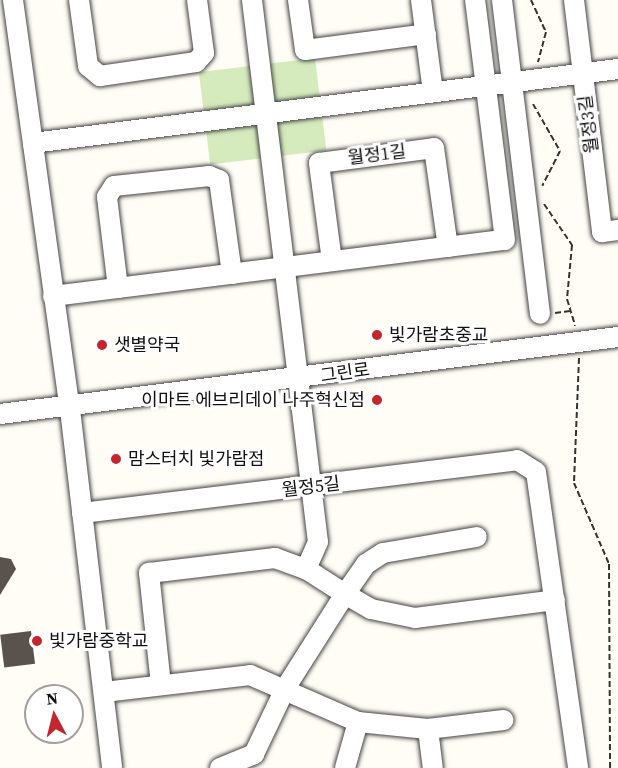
<!DOCTYPE html>
<meta charset="utf-8">
<style>
body{margin:0}
#map{position:relative;width:618px;height:768px;overflow:hidden;background:#fffdf5;font-family:"Source Serif 4","Noto Sans KR",serif}
div>[style]{position:absolute}
[style*='--x']{left:calc(var(--x)*1px);top:calc(var(--y)*1px);width:calc(var(--w)*1px);rotate:calc(var(--a)*1deg)}
.green>*{inset:0;background:#d5ebbd;transform-origin:0 0}
.building>*{inset:0;background:#5a524d;transform-origin:0 0}
.path>*{height:2px;margin-top:-1px;transform-origin:0;background:repeating-linear-gradient(90deg,#333 0 6px,transparent 0 9px)}
.roads{filter:drop-shadow(0 0 2px #444) drop-shadow(0 0 2px #444)}
.minor>*{height:20px;margin:-10px;padding:0 10px;transform-origin:10px;border-radius:10px;background:#fff}
.dots>*{width:16px;height:16px;translate:-50% -50%;box-sizing:border-box;border:3px solid #fff;border-radius:50%}
span{translate:-50% -50%;white-space:nowrap;text-align:center;line-height:1.15;-webkit-text-stroke:6px #fff;paint-order:stroke}
.street-label{font-size:18px;color:#111}
.poi-label{font-size:18px;color:#111}
.left{translate:0 -50%;text-align:left}
.right{translate:-100% -50%;text-align:right}
.north{position:absolute;left:24px;top:684px;width:60px;height:60px;box-sizing:border-box;background:#fff;border:2px solid #a0a0a0;border-radius:50%;rotate:353deg;font-size:16px;font-weight:700;line-height:24px;text-align:center;color:#111}
.north::after{content:'';display:block;margin:auto;width:21px;height:27px;background:#c4262e;clip-path:polygon(50% 0,100% 100%,50% 72%,0 100%)}
</style>
<div id="map">
<div class="green">
<div style="left:315px;top:58px;width:93px;height:117px;rotate:83deg"></div>
</div>
<div class="building">
<div style="clip-path:polygon(0 557px,11px 559px,16px 569px,0 595px)"></div>
<div style="left:31px;top:631px;width:33px;height:31px;rotate:83deg"></div>
</div>
<div class="path">
<div style="--x:531;--y:0;--w:35;--a:65"></div>
<div style="--x:546;--y:32;--w:31;--a:105"></div>
<div style="--x:533;--y:104;--w:54;--a:60.1"></div>
<div style="--x:560;--y:151;--w:39;--a:117"></div>
<div style="--x:544;--y:204;--w:50;--a:55.7"></div>
<div style="--x:572;--y:245;--w:54;--a:95.3"></div>
<div style="--x:567;--y:299;--w:28;--a:73"></div>
<div style="--x:555;--y:313;--w:15;--a:-8"></div>
<div style="--x:579;--y:358;--w:125;--a:92.3"></div>
<div style="--x:574;--y:483;--w:88;--a:66.6"></div>
<div style="--x:609;--y:564;--w:204;--a:89.7"></div>
</div>
<div class="roads">
<div class="minor">
<div style="--x:13;--y:0;--w:413;--a:82.1"></div>
<div style="--x:70;--y:409;--w:361;--a:83.3"></div>
<div style="--x:79;--y:0;--w:67;--a:82.2"></div>
<div style="--x:88;--y:66;--w:16;--a:40"></div>
<div style="--x:100;--y:76;--w:97;--a:-8.3"></div>
<div style="--x:196;--y:62;--w:12;--a:-48"></div>
<div style="--x:204;--y:53;--w:53;--a:-97.5"></div>
<div style="--x:252;--y:0;--w:546;--a:83.06"></div>
<div style="--x:318;--y:542;--w:30;--a:114"></div>
<div style="--x:298;--y:0;--w:50;--a:82"></div>
<div style="--x:305;--y:50;--w:122;--a:-7.5"></div>
<div style="--x:421;--y:0;--w:93;--a:82.6"></div>
<div style="--x:502;--y:0;--w:316;--a:83.1"></div>
<div style="--x:574;--y:0;--w:234;--a:83.1"></div>
<div style="--x:602;--y:232;--w:16;--a:-7"></div>
<div style="--x:33;--y:143;--w:590;--a:-7.21"></div>
<div style="--x:332;--y:261;--w:99;--a:-97.6"></div>
<div style="--x:319;--y:163;--w:116;--a:-7.4"></div>
<div style="--x:434;--y:148;--w:100;--a:82"></div>
<div style="--x:118;--y:288;--w:92;--a:-96.9"></div>
<div style="--x:107;--y:197;--w:13;--a:-58"></div>
<div style="--x:114;--y:186;--w:96;--a:-6"></div>
<div style="--x:209;--y:176;--w:11;--a:22"></div>
<div style="--x:219;--y:180;--w:95;--a:82.1"></div>
<div style="--x:53;--y:296;--w:455;--a:-7.1"></div>
<div style="--x:505;--y:240;--w:242;--a:-97.1"></div>
<div style="--x:0;--y:414;--w:623;--a:-7.1"></div>
<div style="--x:82;--y:513;--w:438;--a:-6.9"></div>
<div style="--x:517;--y:460;--w:22;--a:32"></div>
<div style="--x:536;--y:472;--w:299;--a:81.9"></div>
<div style="--x:161;--y:685;--w:113;--a:-96.1"></div>
<div style="--x:149;--y:573;--w:127;--a:-6.8"></div>
<div style="--x:275;--y:558;--w:33;--a:20"></div>
<div style="--x:306;--y:569;--w:46;--a:32.7"></div>
<div style="--x:345;--y:594;--w:37;--a:-55"></div>
<div style="--x:366;--y:564;--w:20;--a:-33"></div>
<div style="--x:383;--y:553;--w:95;--a:-9.7"></div>
<div style="--x:104;--y:692;--w:147;--a:-6.6"></div>
<div style="--x:250;--y:675;--w:118;--a:23.5"></div>
<div style="--x:358;--y:722;--w:70;--a:5.7"></div>
<div style="--x:428;--y:729;--w:76;--a:-6.8"></div>
<div style="--x:428;--y:729;--w:39;--a:83"></div>
<div style="--x:220;--y:768;--w:37;--a:-22"></div>
<div style="--x:254;--y:754;--w:74;--a:-64.5"></div>
<div style="--x:286;--y:687;--w:110;--a:-57.6"></div>
<div style="--x:345;--y:594;--w:30;--a:30"></div>
<div style="--x:371;--y:609;--w:45;--a:11.6"></div>
<div style="--x:415;--y:618;--w:141;--a:-7.3"></div>
<div style="--x:345;--y:768;--w:48;--a:-74.2"></div>
</div>
</div>
<div class="dots">
<div style="left:377px;top:335px;background:#c4262e"></div>
<div style="left:102px;top:345px;background:#c4262e"></div>
<div style="left:377px;top:400px;background:#c4262e"></div>
<div style="left:116px;top:459px;background:#c4262e"></div>
<div style="left:37px;top:641px;background:#c4262e"></div>
</div>
<div class="street-label">
<span style="left:589px;top:124px;rotate:-97deg">월정3길</span>
<span style="left:377px;top:155px;rotate:-7deg">월정1길</span>
<span style="left:345px;top:373px;rotate:-8deg">그린로</span>
<span style="left:311px;top:487px;rotate:-7deg">월정5길</span>
</div>
<div class="poi-label">
<span class="left" style="left:389px;top:335px">빛가람초중교</span>
<span class="left" style="left:114px;top:345px">샛별약국</span>
<span class="right" style="left:365px;top:400px">이마트 에브리데이 나주혁신점</span>
<span class="left" style="left:128px;top:459px">맘스터치 빛가람점</span>
<span class="left" style="left:49px;top:641px">빛가람중학교</span>
</div>
<div class="north">N</div>
</div>
